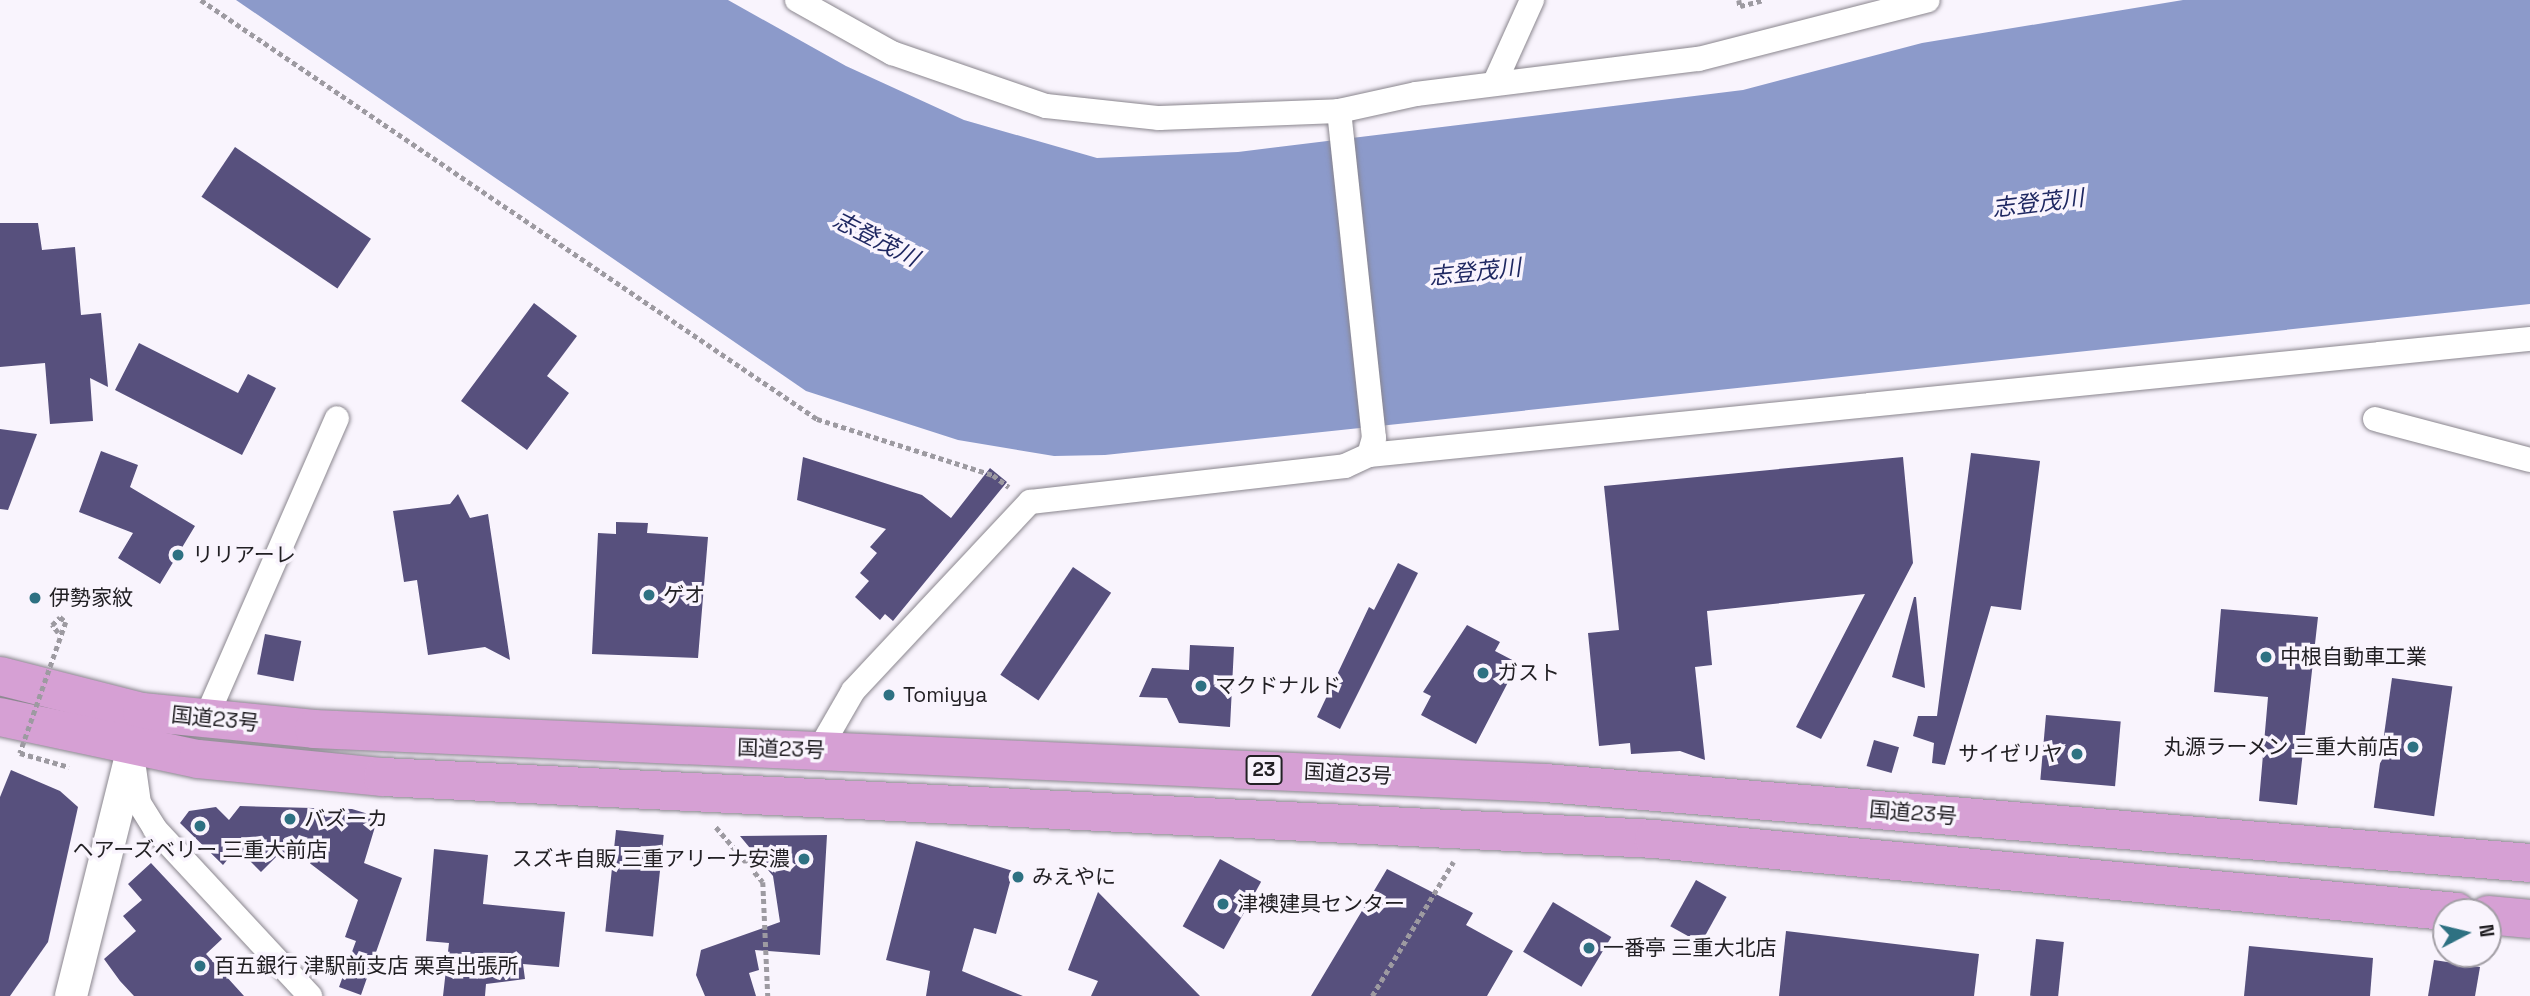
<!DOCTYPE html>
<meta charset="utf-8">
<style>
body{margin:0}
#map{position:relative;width:2530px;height:996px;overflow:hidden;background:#f9f4fd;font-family:"Space Grotesk","Noto Sans JP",sans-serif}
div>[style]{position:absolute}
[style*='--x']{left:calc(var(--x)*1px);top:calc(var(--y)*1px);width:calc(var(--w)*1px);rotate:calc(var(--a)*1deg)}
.water>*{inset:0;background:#8c9aca}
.building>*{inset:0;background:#57507d;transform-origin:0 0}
.path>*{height:4.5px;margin-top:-2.25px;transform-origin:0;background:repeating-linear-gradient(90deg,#9d9aa1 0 5px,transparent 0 8.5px)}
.roads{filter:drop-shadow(0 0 2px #8a868e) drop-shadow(0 0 2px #8a868e)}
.minor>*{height:24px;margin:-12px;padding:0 12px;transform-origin:12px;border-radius:12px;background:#fff}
.tertiary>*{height:32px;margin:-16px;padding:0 16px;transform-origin:16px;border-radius:16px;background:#fff}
.trunk>*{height:38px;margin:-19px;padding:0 19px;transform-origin:19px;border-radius:19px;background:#d6a0d4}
.path-bridge>*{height:4.5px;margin-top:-2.25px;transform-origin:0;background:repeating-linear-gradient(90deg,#9d9aa1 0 5px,transparent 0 8.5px)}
.dots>*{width:19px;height:19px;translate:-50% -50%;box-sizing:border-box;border:4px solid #f9f4fd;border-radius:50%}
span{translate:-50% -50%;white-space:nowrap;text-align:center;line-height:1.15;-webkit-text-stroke:7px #f9f4fd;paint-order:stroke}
.shield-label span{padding:2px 5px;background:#f9f4fd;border:2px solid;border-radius:5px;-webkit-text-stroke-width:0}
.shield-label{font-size:19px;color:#222024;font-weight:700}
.poi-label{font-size:21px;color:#222024}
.left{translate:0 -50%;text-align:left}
.right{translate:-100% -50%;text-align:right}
.street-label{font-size:21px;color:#222024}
.water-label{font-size:23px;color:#1e2761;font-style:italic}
.north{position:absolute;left:2432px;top:898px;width:70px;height:70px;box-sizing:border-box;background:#f9f4fd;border:2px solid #a39fa6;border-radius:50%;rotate:83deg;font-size:19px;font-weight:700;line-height:28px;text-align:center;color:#222024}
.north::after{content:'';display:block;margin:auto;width:24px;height:32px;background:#2e7182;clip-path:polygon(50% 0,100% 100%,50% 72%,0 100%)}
</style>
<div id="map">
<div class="water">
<div style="clip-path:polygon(236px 0,728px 0,846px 66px,964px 120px,1097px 158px,1238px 152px,1743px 90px,1922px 43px,2183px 0,2530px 0,2530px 304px,1105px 455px,1054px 456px,958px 440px,806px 391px)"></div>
</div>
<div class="building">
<div style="left:235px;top:147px;width:164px;height:60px;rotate:34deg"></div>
<div style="clip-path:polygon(0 223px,38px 223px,42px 250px,75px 247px,81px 315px,101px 313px,108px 387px,90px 378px,93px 421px,50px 424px,45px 363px,0 367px)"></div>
<div style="clip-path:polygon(534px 303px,577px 336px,547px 376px,569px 393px,527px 450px,461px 401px)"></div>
<div style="clip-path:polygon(139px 343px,238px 393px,248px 374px,276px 388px,242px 455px,115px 390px)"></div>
<div style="clip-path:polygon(0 429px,37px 434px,8px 510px,0 509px)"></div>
<div style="clip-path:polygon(101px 451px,138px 465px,130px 487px,195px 526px,160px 584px,118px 558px,133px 533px,79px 512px)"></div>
<div style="clip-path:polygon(1971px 453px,2040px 461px,2021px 610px,1991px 606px,1945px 765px,1932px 763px,1934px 743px,1913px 736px,1918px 716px,1937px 716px)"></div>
<div style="clip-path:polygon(803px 457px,922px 495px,951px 518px,990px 468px,1007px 482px,893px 621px,885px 614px,880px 620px,855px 597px,869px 581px,860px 573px,877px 553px,870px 547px,886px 529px,797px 500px)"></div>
<div style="clip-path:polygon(1903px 457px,1913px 563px,1821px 739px,1796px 727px,1865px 594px,1707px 611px,1712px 665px,1695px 667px,1705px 760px,1680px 751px,1631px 754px,1630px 743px,1599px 746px,1588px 633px,1619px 630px,1604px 486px)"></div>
<div style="clip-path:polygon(458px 494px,470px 518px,488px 514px,510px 660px,485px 647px,428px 655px,417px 580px,404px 582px,393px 511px,450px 504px)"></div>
<div style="clip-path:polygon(616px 522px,648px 523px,647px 533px,708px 537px,698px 658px,592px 654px,598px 533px,616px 534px)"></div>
<div style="clip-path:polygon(1398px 563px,1418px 573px,1340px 729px,1317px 717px,1369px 607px,1374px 610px)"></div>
<div style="left:1073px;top:567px;width:46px;height:130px;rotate:34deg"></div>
<div style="clip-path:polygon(1914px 597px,1916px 597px,1925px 688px,1892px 677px)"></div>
<div style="clip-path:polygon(2221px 609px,2318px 617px,2297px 805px,2259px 801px,2268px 697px,2214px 692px)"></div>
<div style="clip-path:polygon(1467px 625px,1500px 642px,1495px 651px,1518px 663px,1476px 744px,1421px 715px,1431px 696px,1423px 692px)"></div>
<div style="left:265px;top:634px;width:37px;height:41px;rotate:11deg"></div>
<div style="clip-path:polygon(1190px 645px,1234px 647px,1230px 727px,1179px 723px,1167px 698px,1139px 697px,1152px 668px,1189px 670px)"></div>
<div style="left:2392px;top:678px;width:61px;height:131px;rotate:8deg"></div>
<div style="left:2046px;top:715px;width:75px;height:65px;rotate:5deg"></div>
<div style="left:1874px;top:740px;width:26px;height:27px;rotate:16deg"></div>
<div style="clip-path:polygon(11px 770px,60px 791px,78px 807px,48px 942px,10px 996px,0 996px,0 797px)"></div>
<div style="clip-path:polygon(240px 806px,352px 809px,378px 817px,364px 863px,402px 878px,361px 995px,339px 987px,356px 941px,345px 937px,358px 900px,299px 855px,279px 854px,261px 872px,237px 848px,223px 865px,180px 823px,189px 811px,216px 807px,229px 820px)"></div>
<div style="left:616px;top:830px;width:48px;height:102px;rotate:6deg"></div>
<div style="clip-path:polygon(827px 835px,820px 955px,755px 950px,759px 970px,749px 973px,756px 996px,705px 996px,696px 975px,701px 950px,780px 922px,773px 876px,740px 836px)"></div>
<div style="clip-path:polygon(916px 841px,1013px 871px,996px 934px,974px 928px,962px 971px,1023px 996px,926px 996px,930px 971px,886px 960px)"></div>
<div style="clip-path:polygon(434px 849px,488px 855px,483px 904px,565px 912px,559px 967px,523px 964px,525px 979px,486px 984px,485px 996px,443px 996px,449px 943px,426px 941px)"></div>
<div style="left:1220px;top:859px;width:47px;height:77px;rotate:29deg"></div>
<div style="clip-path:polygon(151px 863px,222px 939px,206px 954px,244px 996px,134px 996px,120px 981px,104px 959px,136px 931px,123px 916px,142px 900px,128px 884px)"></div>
<div style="clip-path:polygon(1387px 869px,1473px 913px,1466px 925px,1513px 951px,1487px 996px,1311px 996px)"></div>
<div style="left:1696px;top:880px;width:35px;height:53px;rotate:29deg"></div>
<div style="clip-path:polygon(1098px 892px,1200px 996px,1091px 996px,1098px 981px,1068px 970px)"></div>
<div style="left:1553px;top:902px;width:68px;height:58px;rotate:31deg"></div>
<div style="clip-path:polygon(1786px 931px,1979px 954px,1974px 996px,1779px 996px)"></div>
<div style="left:2036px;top:939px;width:28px;height:57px;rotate:6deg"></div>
<div style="clip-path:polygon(2249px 946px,2373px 958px,2370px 996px,2244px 996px)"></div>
<div style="clip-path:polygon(2434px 960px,2480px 967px,2475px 996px,2428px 996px)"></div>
</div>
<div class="path">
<div style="--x:201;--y:0;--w:745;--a:34.22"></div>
<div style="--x:817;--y:419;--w:185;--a:17.7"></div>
<div style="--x:993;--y:475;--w:20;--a:37"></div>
<div style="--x:1739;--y:0;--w:6;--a:81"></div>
<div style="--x:1740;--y:6;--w:25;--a:-14"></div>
<div style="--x:716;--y:827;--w:72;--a:49.5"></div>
<div style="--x:763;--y:882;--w:114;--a:87.5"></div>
<div style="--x:1372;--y:996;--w:157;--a:-58.8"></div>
</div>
<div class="roads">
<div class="minor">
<div style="--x:797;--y:0;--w:109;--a:29.2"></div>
<div style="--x:892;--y:53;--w:163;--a:19"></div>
<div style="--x:1046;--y:106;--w:114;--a:6.1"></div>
<div style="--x:1159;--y:118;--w:180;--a:-2.2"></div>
<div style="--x:1495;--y:82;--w:90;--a:-65.7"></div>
<div style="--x:2375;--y:419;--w:160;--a:14.8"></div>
<div style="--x:1369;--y:455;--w:1167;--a:-5.71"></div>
<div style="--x:206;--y:718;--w:327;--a:-66.4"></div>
<div style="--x:819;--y:750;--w:68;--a:-60"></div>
<div style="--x:853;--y:691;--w:259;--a:-46.9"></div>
<div style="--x:1030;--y:502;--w:317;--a:-6.5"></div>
<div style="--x:1345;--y:466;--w:26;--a:-25"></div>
<div style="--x:1369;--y:455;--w:18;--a:-74"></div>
<div style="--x:1374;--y:438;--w:329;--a:-96.1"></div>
<div style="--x:1339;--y:111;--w:79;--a:-12.4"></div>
<div style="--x:1416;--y:94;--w:285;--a:-7.1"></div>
<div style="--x:1699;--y:59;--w:236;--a:-14.4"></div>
<div style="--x:133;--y:761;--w:42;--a:81.9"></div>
<div style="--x:139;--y:803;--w:31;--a:58"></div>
<div style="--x:155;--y:829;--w:228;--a:47.1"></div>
</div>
<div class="tertiary">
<div style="--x:71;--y:996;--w:281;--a:-76"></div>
</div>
<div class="trunk">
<div style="--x:0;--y:676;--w:146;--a:14.2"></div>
<div style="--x:142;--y:712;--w:173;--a:5.6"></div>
<div style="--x:314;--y:729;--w:1232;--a:2.51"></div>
<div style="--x:1545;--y:783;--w:988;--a:4.64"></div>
<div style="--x:0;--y:717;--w:202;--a:12"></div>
<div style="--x:198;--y:759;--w:186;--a:5.6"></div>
<div style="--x:383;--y:777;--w:1273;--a:2.79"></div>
<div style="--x:1654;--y:839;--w:806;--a:5.19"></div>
<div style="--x:2488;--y:915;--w:42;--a:5.4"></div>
</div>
</div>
<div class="path-bridge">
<div style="--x:58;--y:633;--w:10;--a:-127"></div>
<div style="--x:52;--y:625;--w:11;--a:-45"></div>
<div style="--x:60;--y:617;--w:8;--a:40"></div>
<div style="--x:66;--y:622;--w:139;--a:109.3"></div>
<div style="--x:20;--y:753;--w:51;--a:15.9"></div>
</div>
<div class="dots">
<div style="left:178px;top:555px;background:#2e7182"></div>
<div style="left:649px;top:595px;background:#2e7182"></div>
<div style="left:35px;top:598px;background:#2e7182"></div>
<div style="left:2266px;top:657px;background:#2e7182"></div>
<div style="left:1483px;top:673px;background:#2e7182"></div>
<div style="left:1201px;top:686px;background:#2e7182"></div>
<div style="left:889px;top:695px;background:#2e7182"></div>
<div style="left:2413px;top:747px;background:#2e7182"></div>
<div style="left:2077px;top:754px;background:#2e7182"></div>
<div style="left:290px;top:819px;background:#2e7182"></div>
<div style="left:200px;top:826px;background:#2e7182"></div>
<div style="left:804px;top:859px;background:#2e7182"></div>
<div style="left:1018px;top:877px;background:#2e7182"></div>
<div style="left:1223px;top:904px;background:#2e7182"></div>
<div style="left:1589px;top:948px;background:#2e7182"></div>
<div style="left:200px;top:966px;background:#2e7182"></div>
</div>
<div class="shield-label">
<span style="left:1264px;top:770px">23</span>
</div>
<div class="poi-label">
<span class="left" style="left:192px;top:555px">リリアーレ</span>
<span class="left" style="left:663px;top:595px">ゲオ</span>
<span class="left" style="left:49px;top:598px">伊勢家紋</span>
<span class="left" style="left:2280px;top:657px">中根自動車工業</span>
<span class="left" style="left:1497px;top:673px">ガスト</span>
<span class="left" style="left:1215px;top:686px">マクドナルド</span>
<span class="left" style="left:903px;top:695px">Tomiyya</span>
<span class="right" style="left:2399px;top:747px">丸源ラーメン 三重大前店</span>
<span class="right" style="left:2063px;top:754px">サイゼリヤ</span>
<span class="left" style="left:304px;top:819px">バズーカ</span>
<span style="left:200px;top:850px">ヘアーズベリー 三重大前店</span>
<span class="right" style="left:790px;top:859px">スズキ自販 三重アリーナ安濃</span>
<span class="left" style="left:1032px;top:877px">みえやに</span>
<span class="left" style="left:1237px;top:904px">津襖建具センター</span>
<span class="left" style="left:1603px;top:948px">一番亭 三重大北店</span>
<span class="left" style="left:214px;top:966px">百五銀行 津駅前支店 栗真出張所</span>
</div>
<div class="street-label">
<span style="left:215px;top:719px;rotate:6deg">国道23号</span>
<span style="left:781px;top:749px;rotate:2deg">国道23号</span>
<span style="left:1348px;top:774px;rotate:3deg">国道23号</span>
<span style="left:1913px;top:813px;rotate:5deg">国道23号</span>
</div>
<div class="water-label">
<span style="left:2038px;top:203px;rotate:-7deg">志登茂川</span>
<span style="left:876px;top:239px;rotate:27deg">志登茂川</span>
<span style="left:1475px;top:272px;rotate:-6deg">志登茂川</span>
</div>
<div class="north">N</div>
</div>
